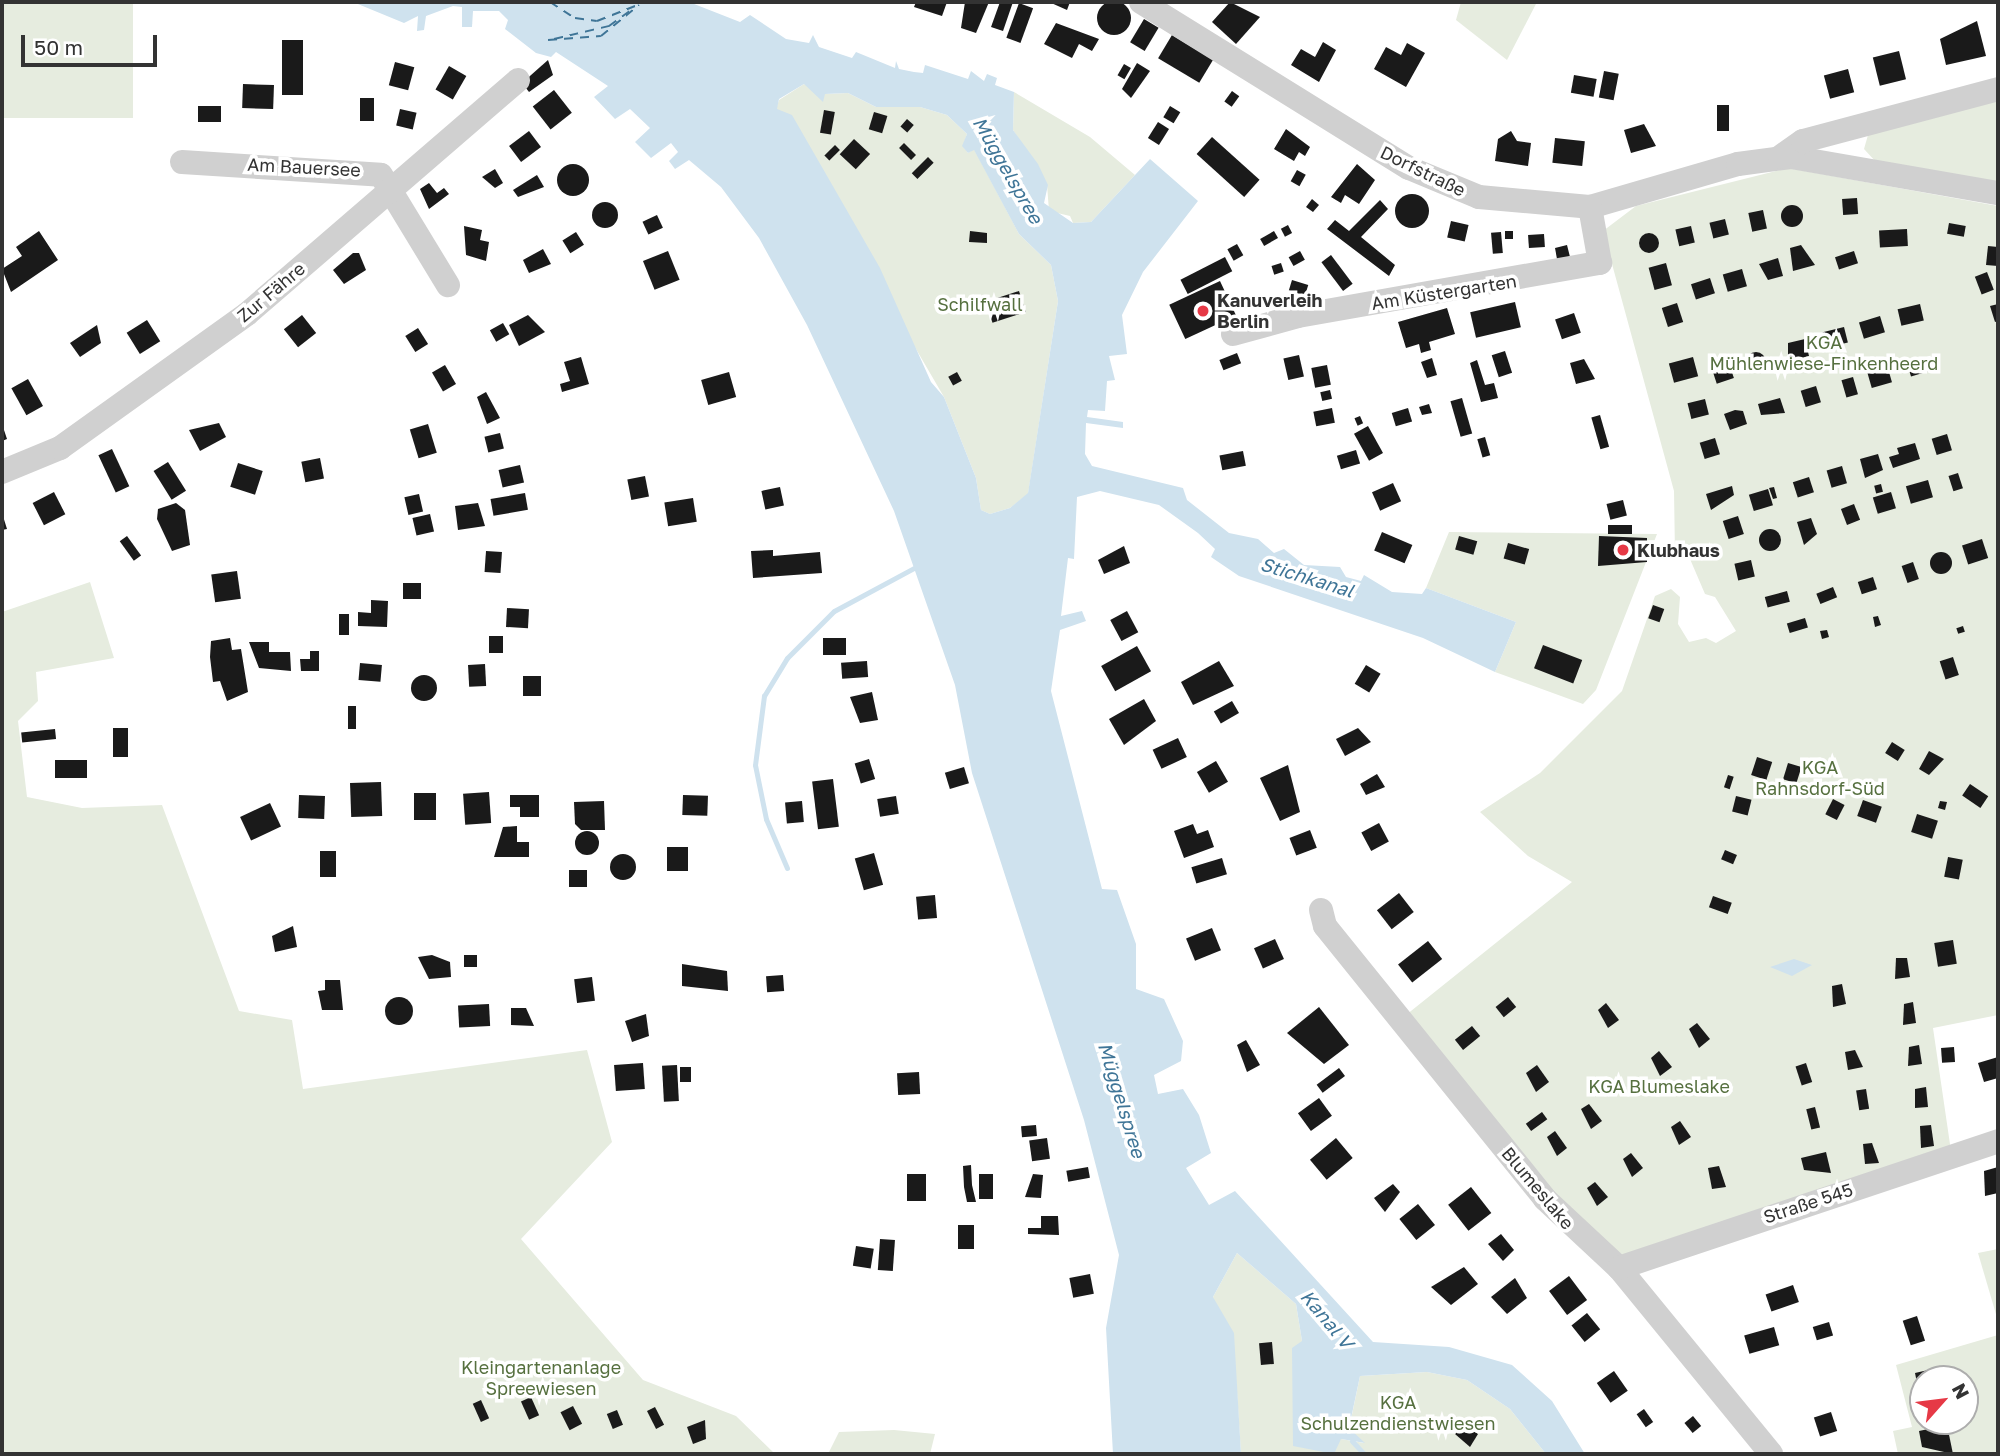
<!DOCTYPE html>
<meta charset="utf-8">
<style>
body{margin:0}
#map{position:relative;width:2000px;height:1456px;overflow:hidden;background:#fff;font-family:"Golos Text",sans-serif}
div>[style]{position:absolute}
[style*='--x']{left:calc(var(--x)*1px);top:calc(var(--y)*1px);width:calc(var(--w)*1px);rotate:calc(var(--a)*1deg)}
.green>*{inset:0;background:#e6ecdf;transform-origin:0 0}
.water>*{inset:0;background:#cfe2ee}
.stream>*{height:5px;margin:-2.5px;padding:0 2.5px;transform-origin:2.5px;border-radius:2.5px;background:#cfe2ee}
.ferry>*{height:2px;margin-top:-1px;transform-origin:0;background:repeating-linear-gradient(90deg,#3f7597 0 9px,transparent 0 16px)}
.building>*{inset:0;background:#1a1a1a;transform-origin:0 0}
.round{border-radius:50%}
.minor>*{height:24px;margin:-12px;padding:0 12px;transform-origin:12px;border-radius:12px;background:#d0d0d0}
.dots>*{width:19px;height:19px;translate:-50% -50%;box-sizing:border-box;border:4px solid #fff;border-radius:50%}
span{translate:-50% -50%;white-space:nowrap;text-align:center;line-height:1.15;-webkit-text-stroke:7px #fff;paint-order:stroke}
.street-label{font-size:18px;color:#333}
.poi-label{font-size:18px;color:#333;font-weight:700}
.left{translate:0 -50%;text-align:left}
.park-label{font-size:18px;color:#56703f}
.water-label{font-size:19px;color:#3f7597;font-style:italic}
.frame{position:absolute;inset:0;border:4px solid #333;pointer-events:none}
.north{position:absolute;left:1909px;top:1365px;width:70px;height:70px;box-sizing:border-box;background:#fff;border:2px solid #adadad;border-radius:50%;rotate:62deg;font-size:19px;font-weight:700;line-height:28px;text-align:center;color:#333}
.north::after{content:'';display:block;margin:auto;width:24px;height:32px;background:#e63946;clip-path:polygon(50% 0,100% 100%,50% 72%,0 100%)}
.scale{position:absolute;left:21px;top:35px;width:136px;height:32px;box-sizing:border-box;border:4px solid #333;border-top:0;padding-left:9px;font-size:21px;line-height:24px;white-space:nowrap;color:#333;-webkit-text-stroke:5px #fff;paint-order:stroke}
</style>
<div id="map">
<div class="green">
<div style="left:2px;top:2px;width:131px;height:116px"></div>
<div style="clip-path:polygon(1461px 2px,1537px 2px,1507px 60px,1456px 20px)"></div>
<div style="clip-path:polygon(804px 84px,825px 94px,848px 93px,876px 107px,920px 107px,947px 115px,967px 134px,963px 146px,968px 153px,974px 149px,1019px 234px,1051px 265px,1058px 301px,1028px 494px,1010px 508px,990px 514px,981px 510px,976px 478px,944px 397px,776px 109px,779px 100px)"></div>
<div style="clip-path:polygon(1014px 92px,1090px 137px,1135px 175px,1091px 222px,1073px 223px,1070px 216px,1049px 211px,1047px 185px,1013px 130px)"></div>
<div style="clip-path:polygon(1998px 94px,1998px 187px,1876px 162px,1864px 149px,1868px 135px)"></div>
<div style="clip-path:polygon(1788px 168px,1998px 206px,1998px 1015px,1933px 1028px,1951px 1151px,1628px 1258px,1579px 1228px,1406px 1015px,1572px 882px,1528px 856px,1480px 812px,1540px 773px,1622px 691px,1655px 596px,1671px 589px,1680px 597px,1678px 624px,1689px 642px,1706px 638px,1716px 643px,1736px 631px,1715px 597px,1705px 594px,1690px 559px,1675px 554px,1674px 491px,1603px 231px,1636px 206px)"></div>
<div style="clip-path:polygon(1449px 532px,1657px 534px,1596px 690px,1583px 704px,1495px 672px,1516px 622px,1426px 588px)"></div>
<div style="clip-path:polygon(90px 582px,114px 658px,36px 672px,38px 701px,18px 721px,27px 797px,82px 808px,162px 805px,239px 1011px,292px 1020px,303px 1089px,587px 1050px,612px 1142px,521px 1239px,643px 1380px,736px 1416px,775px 1454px,2px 1454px,2px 612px)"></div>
<div style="clip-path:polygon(1998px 1249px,1998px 1321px,1978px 1253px)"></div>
<div style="clip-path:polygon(1237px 1253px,1296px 1304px,1302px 1341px,1293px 1446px,1341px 1439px,1364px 1443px,1349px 1429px,1360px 1376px,1427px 1372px,1467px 1380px,1510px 1409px,1546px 1454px,1241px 1454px,1237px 1392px,1213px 1297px)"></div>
<div style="clip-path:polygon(evenodd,1998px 1335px,1998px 1454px,1898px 1454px,1893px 1431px,1912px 1427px,1896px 1365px,1998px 1335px,1923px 1379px,1965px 1379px,1965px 1421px,1923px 1421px,1923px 1379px)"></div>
<div style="clip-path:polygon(894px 1430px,935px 1434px,930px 1454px,828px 1454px,839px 1432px)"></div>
</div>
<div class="water">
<div style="clip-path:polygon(evenodd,353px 2px,689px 2px,740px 22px,750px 15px,786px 39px,809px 43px,813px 35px,819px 47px,852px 58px,856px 52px,895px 68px,896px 61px,899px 69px,914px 72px,923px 73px,925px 65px,968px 79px,971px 71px,984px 81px,987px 74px,997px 78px,995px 85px,1014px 92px,1013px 130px,1038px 164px,1048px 185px,1044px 203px,1073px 223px,1091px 222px,1150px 159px,1198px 201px,1143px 272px,1122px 315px,1127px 354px,1109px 356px,1115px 380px,1107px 381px,1105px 411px,1088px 410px,1087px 417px,1123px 422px,1123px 428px,1086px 423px,1085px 454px,1092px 466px,1183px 488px,1187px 500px,1229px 533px,1258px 539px,1274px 553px,1284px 549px,1304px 565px,1340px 567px,1346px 577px,1361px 581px,1364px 575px,1392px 592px,1422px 594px,1426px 588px,1516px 622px,1495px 672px,1423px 638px,1239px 576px,1211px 557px,1215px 549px,1198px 533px,1159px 505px,1100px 491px,1077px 497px,1074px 559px,1068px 558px,1061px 616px,1082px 611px,1086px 621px,1060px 630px,1051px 691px,1102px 889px,1117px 890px,1136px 944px,1136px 989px,1164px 999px,1183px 1041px,1181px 1061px,1154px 1075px,1158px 1094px,1183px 1089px,1199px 1115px,1211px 1153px,1186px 1168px,1209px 1205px,1235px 1191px,1373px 1342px,1449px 1347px,1512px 1365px,1552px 1401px,1585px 1454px,1546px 1454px,1510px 1409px,1467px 1380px,1427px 1372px,1360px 1376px,1349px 1428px,1365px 1443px,1341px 1439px,1334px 1454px,1293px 1446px,1292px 1348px,1302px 1341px,1296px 1304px,1237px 1253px,1213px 1297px,1234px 1333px,1241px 1454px,1113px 1454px,1106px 1328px,1119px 1255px,1084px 1120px,972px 773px,955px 685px,894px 511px,807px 325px,759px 238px,721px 187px,689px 160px,675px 169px,669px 161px,678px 152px,671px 143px,651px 158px,635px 142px,650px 128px,630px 109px,615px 119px,594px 97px,608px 86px,556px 52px,551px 57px,536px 53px,505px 29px,508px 20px,499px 11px,473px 11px,472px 27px,462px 27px,462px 7px,453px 6px,426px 16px,424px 30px,417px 31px,418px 16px,404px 23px,353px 2px,804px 84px,823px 102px,825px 94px,848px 93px,876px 107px,920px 107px,947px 115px,967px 134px,962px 146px,968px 153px,974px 150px,1019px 234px,1051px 265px,1058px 301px,1028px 493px,1010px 508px,990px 514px,981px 510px,976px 478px,944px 397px,931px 382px,880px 268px,792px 115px,777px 109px,779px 99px,804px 84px)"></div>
<div style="clip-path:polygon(1794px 959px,1812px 965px,1792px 976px,1770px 967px)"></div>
</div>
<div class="stream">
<div style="--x:787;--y:868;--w:53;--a:-113.2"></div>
<div style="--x:766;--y:819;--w:55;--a:-101.5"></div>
<div style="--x:755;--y:765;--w:70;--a:-82.6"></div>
<div style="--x:764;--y:696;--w:44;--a:-58.8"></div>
<div style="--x:787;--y:658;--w:66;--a:-45"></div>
<div style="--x:834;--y:611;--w:91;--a:-28.3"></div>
<div style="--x:1352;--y:1441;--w:18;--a:47"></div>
</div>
<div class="ferry">
<div style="--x:550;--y:2;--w:30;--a:33"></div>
<div style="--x:575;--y:18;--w:22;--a:8"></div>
<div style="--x:597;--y:21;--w:41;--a:-21.5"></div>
<div style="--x:554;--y:39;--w:57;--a:-13.3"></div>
<div style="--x:609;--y:26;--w:29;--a:-36"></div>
<div style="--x:548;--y:40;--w:53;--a:-4.3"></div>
<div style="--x:601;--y:36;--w:49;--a:-39.2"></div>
</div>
<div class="building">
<div class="round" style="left:1097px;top:1px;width:34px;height:34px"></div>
<div style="clip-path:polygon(916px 2px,947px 2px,942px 16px,914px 7px)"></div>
<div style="clip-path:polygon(965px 2px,989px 2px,976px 33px,961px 28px)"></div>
<div style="clip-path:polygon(1000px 2px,1013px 2px,1003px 31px,991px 27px)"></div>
<div style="clip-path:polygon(1049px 2px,1070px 2px,1067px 10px)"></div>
<div style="clip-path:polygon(1230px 2px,1260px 17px,1236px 44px,1212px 22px)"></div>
<div style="left:1019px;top:3px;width:15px;height:37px;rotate:20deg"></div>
<div style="left:1144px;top:19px;width:17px;height:27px;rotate:31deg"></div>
<div style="clip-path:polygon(1977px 21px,1986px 56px,1946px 65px,1940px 39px)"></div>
<div style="clip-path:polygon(1056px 23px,1099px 39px,1092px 51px,1079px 44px,1072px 58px,1044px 44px)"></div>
<div style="left:1172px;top:35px;width:48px;height:27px;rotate:31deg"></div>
<div style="left:282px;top:40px;width:21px;height:55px"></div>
<div style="clip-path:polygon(1323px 42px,1336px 50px,1319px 82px,1291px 65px,1301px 49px,1315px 57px)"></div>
<div style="clip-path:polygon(1407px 43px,1425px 53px,1406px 87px,1374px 69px,1386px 47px,1401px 55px)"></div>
<div style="left:1899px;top:51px;width:29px;height:27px;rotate:76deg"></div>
<div style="clip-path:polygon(548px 60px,553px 75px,529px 92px,522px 83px)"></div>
<div style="left:395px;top:62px;width:20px;height:24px;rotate:15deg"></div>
<div style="clip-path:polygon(1137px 63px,1150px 71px,1131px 98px,1122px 89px)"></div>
<div style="left:1124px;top:64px;width:8px;height:13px;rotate:30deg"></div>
<div style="left:449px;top:66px;width:20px;height:27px;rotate:30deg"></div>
<div style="left:1848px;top:69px;width:24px;height:25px;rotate:75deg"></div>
<div style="left:1604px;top:71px;width:15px;height:27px;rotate:11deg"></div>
<div style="left:1574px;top:75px;width:23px;height:18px;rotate:10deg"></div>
<div style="left:243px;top:84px;width:31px;height:24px;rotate:2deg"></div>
<div style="left:554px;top:90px;width:29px;height:27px;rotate:52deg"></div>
<div style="left:1232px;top:91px;width:9px;height:13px;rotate:36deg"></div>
<div style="left:360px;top:98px;width:14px;height:23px"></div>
<div style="left:1717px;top:105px;width:12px;height:26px"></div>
<div style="left:198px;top:106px;width:23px;height:16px"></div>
<div style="left:1170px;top:106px;width:12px;height:13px;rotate:31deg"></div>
<div style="left:400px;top:109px;width:17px;height:17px;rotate:13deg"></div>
<div style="left:824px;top:110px;width:11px;height:23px;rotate:10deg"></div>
<div style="left:874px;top:112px;width:14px;height:18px;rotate:17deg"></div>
<div style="left:907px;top:119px;width:9px;height:10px;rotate:41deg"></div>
<div style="left:1158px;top:122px;width:13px;height:19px;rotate:32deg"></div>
<div style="clip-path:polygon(1644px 124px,1656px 146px,1631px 153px,1624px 130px)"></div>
<div style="clip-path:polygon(1286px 129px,1310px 147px,1305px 156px,1299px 152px,1294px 161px,1274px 149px)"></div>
<div style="left:529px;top:131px;width:20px;height:25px;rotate:53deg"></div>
<div style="clip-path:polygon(1511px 131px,1517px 141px,1531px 143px,1528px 166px,1495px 161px,1498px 139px)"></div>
<div style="left:1212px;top:137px;width:64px;height:23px;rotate:42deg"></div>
<div style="left:1555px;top:138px;width:30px;height:25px;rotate:6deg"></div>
<div style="left:854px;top:139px;width:22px;height:21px;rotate:43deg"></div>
<div style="left:904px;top:143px;width:17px;height:7px;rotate:45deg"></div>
<div style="left:835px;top:145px;width:7px;height:15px;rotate:45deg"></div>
<div style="left:928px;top:157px;width:8px;height:23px;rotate:45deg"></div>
<div class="round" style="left:557px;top:164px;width:32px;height:32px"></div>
<div style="clip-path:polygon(1357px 164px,1375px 180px,1359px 204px,1345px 195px,1341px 203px,1331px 197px)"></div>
<div style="clip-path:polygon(495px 169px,503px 183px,495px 188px,482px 177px)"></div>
<div style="left:1297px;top:170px;width:10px;height:13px;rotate:29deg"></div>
<div style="clip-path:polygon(537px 175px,544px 187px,518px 197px,513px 190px)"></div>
<div style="clip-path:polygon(429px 183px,437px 193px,444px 188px,449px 194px,429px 209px,420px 189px)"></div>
<div class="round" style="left:1395px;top:194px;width:34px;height:34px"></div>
<div style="left:1857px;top:198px;width:16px;height:15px;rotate:86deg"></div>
<div style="clip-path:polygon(1312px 199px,1319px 205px,1313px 212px,1306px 207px)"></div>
<div style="clip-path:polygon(1380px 200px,1388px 209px,1361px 237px,1395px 265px,1389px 276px,1327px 229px,1335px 220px,1349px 231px)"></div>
<div class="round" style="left:592px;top:202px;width:26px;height:26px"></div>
<div class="round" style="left:1781px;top:205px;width:22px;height:22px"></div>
<div style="left:1763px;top:210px;width:19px;height:15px;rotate:78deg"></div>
<div style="left:657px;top:215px;width:14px;height:16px;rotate:65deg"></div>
<div style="left:1725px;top:219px;width:16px;height:16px;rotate:76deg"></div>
<div style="left:1451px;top:221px;width:18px;height:17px;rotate:13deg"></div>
<div style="left:1949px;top:223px;width:17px;height:11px;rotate:10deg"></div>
<div style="left:1288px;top:225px;width:9px;height:8px;rotate:63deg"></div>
<div style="clip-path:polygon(464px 226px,482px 230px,480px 240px,489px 242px,486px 261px,466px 255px)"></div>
<div style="left:1691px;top:226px;width:17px;height:16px;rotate:77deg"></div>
<div style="left:1907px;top:229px;width:17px;height:28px;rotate:87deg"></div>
<div style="clip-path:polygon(39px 231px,58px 260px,11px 292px,2px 269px,22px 256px,16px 247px)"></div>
<div style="clip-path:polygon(970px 231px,987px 233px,987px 243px,969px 242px)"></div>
<div style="left:1274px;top:231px;width:8px;height:16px;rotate:60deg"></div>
<div style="left:1505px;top:231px;width:8px;height:8px"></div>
<div style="left:576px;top:232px;width:15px;height:16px;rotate:58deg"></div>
<div style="left:1501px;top:232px;width:21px;height:10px;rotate:85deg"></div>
<div class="round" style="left:1639px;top:233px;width:20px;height:20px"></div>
<div style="left:1544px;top:234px;width:13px;height:16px;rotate:86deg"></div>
<div style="left:1237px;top:244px;width:13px;height:11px;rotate:61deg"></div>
<div style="clip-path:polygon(1567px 245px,1570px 257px,1557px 259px,1555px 248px)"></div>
<div style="clip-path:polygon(1801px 245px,1815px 265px,1793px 271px,1790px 248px)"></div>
<div style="clip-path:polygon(1988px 246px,1998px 247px,1998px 266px,1986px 265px)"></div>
<div style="clip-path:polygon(543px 249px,551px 264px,529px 273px,523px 260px)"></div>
<div style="left:668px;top:251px;width:31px;height:27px;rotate:68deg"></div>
<div style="left:1300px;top:251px;width:10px;height:13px;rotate:61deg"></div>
<div style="left:1854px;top:251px;width:13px;height:20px;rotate:72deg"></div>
<div style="clip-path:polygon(353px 253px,359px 253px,366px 270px,344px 284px,333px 270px)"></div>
<div style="left:1331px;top:255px;width:36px;height:12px;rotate:53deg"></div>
<div style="left:1225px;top:257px;width:16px;height:50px;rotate:63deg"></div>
<div style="clip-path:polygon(1778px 258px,1783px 276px,1768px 280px,1759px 264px)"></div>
<div style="left:1281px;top:263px;width:9px;height:10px;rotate:72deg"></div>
<div style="left:1666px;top:263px;width:23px;height:18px;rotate:75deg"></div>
<div style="left:1742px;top:269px;width:18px;height:20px;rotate:74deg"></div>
<div style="left:1987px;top:272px;width:19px;height:13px;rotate:69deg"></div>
<div style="left:1710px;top:278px;width:16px;height:20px;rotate:72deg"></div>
<div style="left:1292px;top:280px;width:17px;height:11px;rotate:17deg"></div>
<div style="left:1220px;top:281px;width:38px;height:56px;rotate:65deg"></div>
<div style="left:1019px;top:291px;width:22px;height:35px;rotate:72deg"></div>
<div style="clip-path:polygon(1288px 295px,1291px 303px,1283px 305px,1281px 298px)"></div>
<div style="left:1515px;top:302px;width:26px;height:46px;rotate:77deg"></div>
<div style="left:1677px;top:303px;width:20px;height:16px;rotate:72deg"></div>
<div style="left:1920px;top:304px;width:17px;height:23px;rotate:77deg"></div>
<div style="clip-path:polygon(1998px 304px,1998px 321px,1995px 322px,1990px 306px)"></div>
<div style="clip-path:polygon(1447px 308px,1455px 334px,1429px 342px,1431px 350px,1421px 353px,1419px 344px,1406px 348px,1398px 322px)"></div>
<div style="left:1574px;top:313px;width:21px;height:20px;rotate:71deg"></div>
<div style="left:302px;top:315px;width:23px;height:23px;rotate:52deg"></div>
<div style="clip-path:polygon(528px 315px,545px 332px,519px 346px,509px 325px)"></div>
<div style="left:1880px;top:316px;width:17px;height:22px;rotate:73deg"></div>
<div style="left:147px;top:320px;width:25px;height:24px;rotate:58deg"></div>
<div style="left:503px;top:323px;width:13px;height:15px;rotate:61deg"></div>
<div style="clip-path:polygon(97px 325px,101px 343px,80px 357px,70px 343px)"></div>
<div style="left:1844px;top:327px;width:16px;height:22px;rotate:76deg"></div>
<div style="left:418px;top:328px;width:19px;height:15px;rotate:58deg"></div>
<div style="clip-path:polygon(1805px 339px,1809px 356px,1788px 361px,1788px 343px)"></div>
<div style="left:1505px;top:351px;width:23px;height:14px;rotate:72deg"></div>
<div class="round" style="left:1746px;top:352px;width:20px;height:20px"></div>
<div style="left:1237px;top:353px;width:11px;height:19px;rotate:68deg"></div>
<div style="left:1299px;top:355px;width:22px;height:16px;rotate:77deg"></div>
<div style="clip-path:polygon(581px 357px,589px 384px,562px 392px,560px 384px,570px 381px,564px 362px)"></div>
<div style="left:1693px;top:357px;width:20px;height:25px;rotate:75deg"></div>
<div style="left:1927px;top:357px;width:14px;height:21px;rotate:73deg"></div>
<div style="clip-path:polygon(1432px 358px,1437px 375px,1427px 378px,1421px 362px)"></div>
<div style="clip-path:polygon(1584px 359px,1595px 379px,1576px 384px,1570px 363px)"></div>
<div style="clip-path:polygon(1477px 360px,1485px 385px,1494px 383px,1498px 398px,1481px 402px,1470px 363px)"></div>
<div style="left:1728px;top:360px;width:19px;height:18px;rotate:72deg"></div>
<div style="left:445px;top:365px;width:22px;height:15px;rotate:60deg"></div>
<div style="left:1327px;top:365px;width:20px;height:16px;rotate:79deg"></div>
<div style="left:1887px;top:365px;width:18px;height:21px;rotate:74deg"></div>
<div style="left:729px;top:372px;width:26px;height:29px;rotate:74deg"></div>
<div style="left:957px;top:372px;width:10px;height:10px;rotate:61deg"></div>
<div style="left:1853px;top:377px;width:18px;height:12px;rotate:74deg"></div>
<div style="left:28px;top:379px;width:31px;height:19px;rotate:61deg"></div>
<div style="left:1816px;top:386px;width:17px;height:16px;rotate:73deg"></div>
<div style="left:1330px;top:390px;width:9px;height:10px;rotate:77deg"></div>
<div style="clip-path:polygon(486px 392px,500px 418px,487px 424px,477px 397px)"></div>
<div style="left:1462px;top:398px;width:37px;height:12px;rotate:74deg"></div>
<div style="clip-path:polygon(1780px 398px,1785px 413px,1761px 415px,1758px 404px)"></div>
<div style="left:1705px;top:399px;width:16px;height:18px;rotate:76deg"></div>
<div style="clip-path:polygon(1429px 404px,1432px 413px,1422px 415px,1419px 407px)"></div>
<div style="left:1332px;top:408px;width:15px;height:19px;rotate:79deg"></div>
<div style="left:1408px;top:408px;width:14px;height:17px;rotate:73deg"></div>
<div style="clip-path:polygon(1735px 410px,1743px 411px,1747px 424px,1730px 430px,1724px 414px)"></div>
<div style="left:1600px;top:415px;width:33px;height:9px;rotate:74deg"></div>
<div style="left:1360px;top:416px;width:8px;height:6px;rotate:67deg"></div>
<div style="clip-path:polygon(219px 423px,226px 437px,200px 451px,189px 430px)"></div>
<div style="clip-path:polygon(2px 424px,7px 439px,2px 441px)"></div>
<div style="left:428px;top:424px;width:30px;height:19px;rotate:73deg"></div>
<div style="left:1368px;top:426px;width:31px;height:16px;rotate:61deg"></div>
<div style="left:500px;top:433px;width:16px;height:16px;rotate:76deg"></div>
<div style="left:1947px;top:434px;width:17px;height:16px;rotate:73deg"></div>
<div style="left:1485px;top:437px;width:19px;height:8px;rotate:74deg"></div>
<div style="left:1715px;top:438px;width:17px;height:16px;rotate:73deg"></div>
<div style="clip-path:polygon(1915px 443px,1920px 459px,1893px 468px,1889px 457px,1899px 454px,1897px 448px)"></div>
<div style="left:112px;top:449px;width:41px;height:15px;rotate:65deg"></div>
<div style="left:1356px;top:450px;width:14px;height:20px;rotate:73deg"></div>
<div style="left:1243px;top:451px;width:15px;height:24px;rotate:79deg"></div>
<div style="clip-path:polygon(1878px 454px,1883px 470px,1865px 478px,1860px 459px)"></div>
<div style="left:320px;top:458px;width:21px;height:19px;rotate:79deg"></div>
<div style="left:168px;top:462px;width:34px;height:17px;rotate:58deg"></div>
<div style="left:238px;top:463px;width:26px;height:25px;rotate:18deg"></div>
<div style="left:520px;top:465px;width:18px;height:22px;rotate:77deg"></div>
<div style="left:1842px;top:466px;width:18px;height:16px;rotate:74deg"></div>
<div style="left:1958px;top:473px;width:16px;height:10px;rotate:72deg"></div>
<div style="left:645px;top:476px;width:21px;height:18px;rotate:79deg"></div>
<div style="left:1809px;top:477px;width:16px;height:17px;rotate:72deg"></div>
<div style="left:1928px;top:480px;width:18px;height:23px;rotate:74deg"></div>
<div style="left:1393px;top:483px;width:20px;height:23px;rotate:66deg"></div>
<div style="left:1881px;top:484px;width:8px;height:7px;rotate:76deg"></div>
<div style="clip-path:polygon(1732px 486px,1734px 495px,1711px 510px,1706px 494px)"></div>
<div style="left:780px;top:487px;width:19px;height:19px;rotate:78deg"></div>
<div style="clip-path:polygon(1774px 487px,1777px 498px,1773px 499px,1769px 488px)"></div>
<div style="left:1768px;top:489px;width:17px;height:20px;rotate:73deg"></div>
<div style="left:54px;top:492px;width:25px;height:24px;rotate:63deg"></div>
<div style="left:1891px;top:492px;width:17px;height:19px;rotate:73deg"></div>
<div style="left:525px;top:493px;width:17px;height:35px;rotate:80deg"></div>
<div style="left:419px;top:494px;width:18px;height:15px;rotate:77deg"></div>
<div style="left:693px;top:498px;width:24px;height:29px;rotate:81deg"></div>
<div style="left:1623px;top:500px;width:16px;height:17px;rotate:76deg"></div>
<div style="clip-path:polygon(176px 503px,185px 510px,190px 545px,172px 551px,157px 519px,158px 509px)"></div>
<div style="clip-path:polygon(478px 503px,485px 526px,458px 530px,455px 506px)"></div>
<div style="left:1854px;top:504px;width:17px;height:14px;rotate:69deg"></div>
<div style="clip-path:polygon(2px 513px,7px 529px,2px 530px)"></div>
<div style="left:430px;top:514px;width:18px;height:18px;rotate:77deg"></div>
<div style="left:1738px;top:516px;width:19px;height:16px;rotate:72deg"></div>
<div style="clip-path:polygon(1811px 518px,1817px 534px,1804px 545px,1797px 522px)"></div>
<div style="left:1608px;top:525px;width:24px;height:9px"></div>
<div class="round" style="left:1759px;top:529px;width:22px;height:22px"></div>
<div style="left:1382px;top:532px;width:33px;height:20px;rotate:23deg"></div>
<div style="left:127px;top:536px;width:24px;height:9px;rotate:54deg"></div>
<div style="left:1459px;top:536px;width:19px;height:14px;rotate:16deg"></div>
<div style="clip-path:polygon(1599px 536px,1647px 538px,1647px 562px,1598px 566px)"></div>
<div style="left:1982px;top:539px;width:20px;height:21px;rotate:72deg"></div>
<div style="left:1508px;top:543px;width:22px;height:16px;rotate:16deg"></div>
<div style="clip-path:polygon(1124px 546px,1130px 563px,1104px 574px,1098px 560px)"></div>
<div style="clip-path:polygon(773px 550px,773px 556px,820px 552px,822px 573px,753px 578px,751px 551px)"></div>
<div style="left:486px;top:551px;width:16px;height:21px;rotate:4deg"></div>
<div class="round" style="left:1930px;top:552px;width:22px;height:22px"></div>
<div style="left:1751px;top:560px;width:17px;height:17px;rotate:77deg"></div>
<div style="left:1913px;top:562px;width:18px;height:12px;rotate:71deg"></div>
<div style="left:237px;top:571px;width:28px;height:26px;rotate:82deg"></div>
<div style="left:1873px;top:577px;width:13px;height:16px;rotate:72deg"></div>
<div style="left:403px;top:583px;width:18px;height:16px"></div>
<div style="left:1833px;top:587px;width:11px;height:18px;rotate:68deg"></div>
<div style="left:1787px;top:591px;width:11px;height:23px;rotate:75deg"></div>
<div style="clip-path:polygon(371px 600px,388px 601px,387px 627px,358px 626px,358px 612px,371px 613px)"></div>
<div style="left:1653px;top:605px;width:12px;height:14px;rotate:20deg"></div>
<div style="left:507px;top:608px;width:22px;height:19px;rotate:3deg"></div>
<div style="left:1127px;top:611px;width:24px;height:19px;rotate:62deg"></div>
<div style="left:339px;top:614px;width:10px;height:21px"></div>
<div style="clip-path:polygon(1878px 616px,1881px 625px,1875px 627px,1873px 617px)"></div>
<div style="left:1805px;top:618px;width:10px;height:19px;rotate:73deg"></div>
<div style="left:1963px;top:626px;width:6px;height:7px;rotate:72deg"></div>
<div style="clip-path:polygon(1827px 630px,1829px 637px,1822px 639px,1820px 631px)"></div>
<div style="left:489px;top:636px;width:14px;height:17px"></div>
<div style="clip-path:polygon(230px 638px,232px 650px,241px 649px,248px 692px,227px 701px,220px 681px,213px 682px,210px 657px,211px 641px)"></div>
<div style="left:823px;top:638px;width:23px;height:17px"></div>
<div style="clip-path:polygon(249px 642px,269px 642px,269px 652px,290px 652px,291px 671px,259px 668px)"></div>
<div style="left:1543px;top:645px;width:42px;height:25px;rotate:21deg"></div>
<div style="left:1137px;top:646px;width:29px;height:41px;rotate:61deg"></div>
<div style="clip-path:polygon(310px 651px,319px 651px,319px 671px,301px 671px,300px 659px,310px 659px)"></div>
<div style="left:1953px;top:657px;width:19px;height:14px;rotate:72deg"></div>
<div style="left:867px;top:661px;width:16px;height:26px;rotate:86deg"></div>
<div style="clip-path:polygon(1219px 661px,1234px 686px,1193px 705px,1181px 682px)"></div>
<div style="left:360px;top:663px;width:22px;height:17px;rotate:5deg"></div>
<div style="left:485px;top:664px;width:22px;height:17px;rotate:87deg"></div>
<div style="left:1366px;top:665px;width:17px;height:22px;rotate:31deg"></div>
<div class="round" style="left:411px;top:675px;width:26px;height:26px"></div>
<div style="left:523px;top:676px;width:18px;height:20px"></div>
<div style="clip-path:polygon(872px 692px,878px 720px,860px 723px,850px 697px)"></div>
<div style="clip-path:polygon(1144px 699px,1156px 721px,1124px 745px,1109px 719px)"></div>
<div style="left:1232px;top:701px;width:14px;height:21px;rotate:60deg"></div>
<div style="left:348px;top:706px;width:8px;height:23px"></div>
<div style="left:113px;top:728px;width:15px;height:29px"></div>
<div style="clip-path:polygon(1358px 728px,1371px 742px,1345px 756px,1336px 739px)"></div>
<div style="left:55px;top:729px;width:10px;height:34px;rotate:84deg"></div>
<div style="left:1178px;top:738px;width:21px;height:28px;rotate:65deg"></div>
<div style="left:1892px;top:742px;width:15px;height:13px;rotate:32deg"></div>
<div style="clip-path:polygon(1929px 751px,1944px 759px,1929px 775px,1919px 769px)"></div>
<div style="left:1757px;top:757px;width:16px;height:19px;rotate:18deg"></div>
<div style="left:869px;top:759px;width:21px;height:15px;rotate:73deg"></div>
<div style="left:87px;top:760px;width:18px;height:32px;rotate:90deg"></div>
<div style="left:1216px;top:761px;width:24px;height:22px;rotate:60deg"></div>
<div style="left:1788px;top:763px;width:14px;height:17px;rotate:17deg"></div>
<div style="clip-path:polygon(1288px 765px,1300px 812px,1280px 821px,1260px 778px)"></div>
<div style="left:964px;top:767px;width:17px;height:20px;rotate:73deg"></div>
<div style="clip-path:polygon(1377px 774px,1385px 787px,1366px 795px,1360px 784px)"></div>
<div style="left:1728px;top:775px;width:6px;height:13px;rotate:18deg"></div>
<div style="left:833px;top:779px;width:48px;height:21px;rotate:83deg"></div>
<div style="left:381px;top:782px;width:34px;height:31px;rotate:88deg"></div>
<div style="left:1970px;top:784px;width:22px;height:14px;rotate:34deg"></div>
<div style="left:1859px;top:785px;width:9px;height:7px;rotate:13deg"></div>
<div style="left:489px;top:792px;width:31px;height:26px;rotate:86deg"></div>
<div style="left:414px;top:793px;width:22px;height:27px"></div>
<div style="left:299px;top:795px;width:26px;height:23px;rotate:2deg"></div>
<div style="clip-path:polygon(510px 795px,539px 795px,539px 817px,520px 817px,520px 807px,510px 807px)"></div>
<div style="left:683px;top:795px;width:25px;height:20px;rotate:2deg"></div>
<div style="left:896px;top:796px;width:18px;height:19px;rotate:81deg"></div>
<div style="left:1736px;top:796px;width:16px;height:16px;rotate:14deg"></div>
<div style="left:1833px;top:799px;width:13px;height:17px;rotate:27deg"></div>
<div style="left:1863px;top:800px;width:20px;height:17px;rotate:20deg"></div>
<div style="clip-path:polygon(604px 801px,605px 830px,581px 830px,575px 824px,574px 802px)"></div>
<div style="left:802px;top:801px;width:21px;height:17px;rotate:85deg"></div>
<div style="clip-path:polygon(1940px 801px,1947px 802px,1945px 810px,1938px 808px)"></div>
<div style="left:270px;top:803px;width:26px;height:33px;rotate:65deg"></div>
<div style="left:1917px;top:814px;width:22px;height:19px;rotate:18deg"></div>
<div style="left:1379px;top:823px;width:21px;height:20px;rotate:62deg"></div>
<div style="clip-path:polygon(1193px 824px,1197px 834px,1208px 830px,1214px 847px,1184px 858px,1174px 831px)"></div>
<div style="clip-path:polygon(517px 826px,517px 842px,529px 842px,529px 857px,494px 857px,503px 827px)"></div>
<div style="left:1310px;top:830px;width:19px;height:22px;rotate:69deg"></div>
<div class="round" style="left:575px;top:831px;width:24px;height:24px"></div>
<div style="left:667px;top:847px;width:21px;height:24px"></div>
<div style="left:1725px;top:850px;width:13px;height:10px;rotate:23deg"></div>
<div style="left:320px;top:851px;width:16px;height:26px"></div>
<div style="left:874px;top:853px;width:33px;height:20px;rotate:74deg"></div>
<div class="round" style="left:610px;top:854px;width:26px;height:26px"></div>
<div style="left:1948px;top:857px;width:15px;height:20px;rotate:11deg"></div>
<div style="left:1222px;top:858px;width:17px;height:32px;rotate:73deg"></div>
<div style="left:569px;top:870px;width:18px;height:17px"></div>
<div style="left:1399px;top:893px;width:24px;height:28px;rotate:52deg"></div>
<div style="left:935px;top:895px;width:23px;height:19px;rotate:85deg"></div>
<div style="left:1713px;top:896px;width:20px;height:12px;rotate:20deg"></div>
<div style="clip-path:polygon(293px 926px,297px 947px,275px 952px,272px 936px)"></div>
<div style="left:1212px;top:928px;width:24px;height:28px;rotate:68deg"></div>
<div style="left:1275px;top:939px;width:22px;height:23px;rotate:66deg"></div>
<div style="left:1953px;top:940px;width:24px;height:19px;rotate:81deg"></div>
<div style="left:1428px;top:941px;width:23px;height:38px;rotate:52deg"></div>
<div style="clip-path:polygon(432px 955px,450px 962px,451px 977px,429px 979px,418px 957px)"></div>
<div style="left:464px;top:955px;width:13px;height:12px"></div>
<div style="clip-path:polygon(1896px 958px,1907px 958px,1910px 977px,1895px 979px)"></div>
<div style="clip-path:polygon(682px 964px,727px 971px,728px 991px,682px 986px)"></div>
<div style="left:783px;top:975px;width:16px;height:17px;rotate:86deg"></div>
<div style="left:592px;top:977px;width:24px;height:18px;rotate:83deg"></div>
<div style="clip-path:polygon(325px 980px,340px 980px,343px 1010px,322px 1010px,318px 991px,325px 990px)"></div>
<div style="clip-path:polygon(1842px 984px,1846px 1004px,1833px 1007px,1832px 986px)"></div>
<div style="left:1508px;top:997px;width:13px;height:16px;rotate:51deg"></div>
<div class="round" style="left:385px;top:997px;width:28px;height:28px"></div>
<div style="clip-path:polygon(1913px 1002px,1916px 1023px,1903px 1025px,1904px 1004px)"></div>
<div style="clip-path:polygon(1606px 1003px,1619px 1020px,1608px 1028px,1598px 1010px)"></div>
<div style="left:489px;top:1004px;width:22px;height:31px;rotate:87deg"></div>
<div style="clip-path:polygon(1319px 1007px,1349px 1045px,1324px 1064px,1287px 1033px)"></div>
<div style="clip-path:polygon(511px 1008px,526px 1008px,534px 1026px,511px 1025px)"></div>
<div style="clip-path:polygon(646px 1014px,649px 1036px,632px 1042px,625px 1021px)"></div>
<div style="clip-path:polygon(1697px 1023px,1710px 1039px,1699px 1048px,1689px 1029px)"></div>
<div style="left:1472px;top:1026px;width:13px;height:22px;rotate:51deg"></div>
<div style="clip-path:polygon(1246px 1040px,1260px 1065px,1247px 1072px,1237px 1045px)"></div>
<div style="clip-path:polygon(1919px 1045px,1922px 1064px,1908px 1066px,1909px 1047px)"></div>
<div style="left:1954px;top:1047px;width:15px;height:13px;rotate:86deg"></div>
<div style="clip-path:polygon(1855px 1050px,1863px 1067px,1848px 1070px,1845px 1052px)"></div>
<div style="clip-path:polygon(1659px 1051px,1672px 1067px,1660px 1076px,1651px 1058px)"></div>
<div style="clip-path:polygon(1998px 1057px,1998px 1078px,1984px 1082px,1978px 1063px)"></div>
<div style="left:643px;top:1063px;width:26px;height:29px;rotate:86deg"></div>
<div style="left:1806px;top:1063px;width:20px;height:11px;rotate:72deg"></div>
<div style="left:677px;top:1065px;width:36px;height:15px;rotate:87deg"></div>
<div style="clip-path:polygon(1537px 1065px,1549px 1082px,1536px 1092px,1526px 1073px)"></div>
<div style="left:680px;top:1067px;width:11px;height:15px"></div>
<div style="left:1339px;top:1068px;width:10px;height:28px;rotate:53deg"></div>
<div style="left:919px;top:1072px;width:22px;height:22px;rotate:87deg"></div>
<div style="clip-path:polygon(1926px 1087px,1928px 1107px,1915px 1108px,1915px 1089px)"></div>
<div style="left:1866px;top:1089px;width:20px;height:10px;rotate:81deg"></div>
<div style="left:1319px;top:1098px;width:22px;height:26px;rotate:54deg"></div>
<div style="clip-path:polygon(1589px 1104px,1602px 1121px,1591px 1129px,1581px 1109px)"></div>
<div style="left:1815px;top:1107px;width:21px;height:9px;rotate:76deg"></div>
<div style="left:1542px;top:1112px;width:9px;height:20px;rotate:54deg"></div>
<div style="clip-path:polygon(1680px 1121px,1691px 1137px,1679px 1145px,1671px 1127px)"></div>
<div style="left:1036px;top:1125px;width:11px;height:15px;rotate:85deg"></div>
<div style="clip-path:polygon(1931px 1125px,1934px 1146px,1921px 1148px,1920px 1126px)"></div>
<div style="clip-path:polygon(1555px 1131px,1567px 1148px,1557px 1156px,1547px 1137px)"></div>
<div style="left:1047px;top:1138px;width:21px;height:18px;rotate:82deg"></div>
<div style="left:1336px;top:1138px;width:26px;height:34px;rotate:50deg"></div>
<div style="clip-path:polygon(1872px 1143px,1879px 1163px,1865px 1164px,1863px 1144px)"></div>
<div style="clip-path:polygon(1826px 1152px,1831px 1173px,1804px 1170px,1801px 1158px)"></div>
<div style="clip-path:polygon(1631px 1153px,1643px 1168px,1632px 1177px,1623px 1159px)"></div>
<div style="clip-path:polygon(971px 1165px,972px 1185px,976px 1202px,967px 1202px,964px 1187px,963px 1166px)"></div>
<div style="clip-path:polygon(1719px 1166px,1726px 1187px,1712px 1189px,1708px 1168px)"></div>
<div style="left:1088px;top:1167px;width:11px;height:22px;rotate:80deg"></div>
<div style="clip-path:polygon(1998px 1167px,1998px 1193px,1985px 1196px,1984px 1171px)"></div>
<div style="left:907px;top:1174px;width:19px;height:27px"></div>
<div style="left:979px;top:1174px;width:14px;height:25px"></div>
<div style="clip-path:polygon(1033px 1174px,1043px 1175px,1041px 1198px,1025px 1197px)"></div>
<div style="clip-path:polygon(1595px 1182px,1608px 1197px,1597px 1206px,1587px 1188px)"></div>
<div style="clip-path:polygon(1393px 1184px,1400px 1192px,1385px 1212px,1374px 1198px)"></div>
<div style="left:1471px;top:1187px;width:33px;height:29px;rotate:52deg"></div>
<div style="left:1418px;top:1204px;width:27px;height:24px;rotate:51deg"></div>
<div style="clip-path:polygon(1041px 1216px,1058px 1216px,1059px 1235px,1028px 1234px,1028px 1228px,1041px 1228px)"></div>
<div style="left:974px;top:1225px;width:24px;height:16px;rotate:90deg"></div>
<div style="clip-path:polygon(1501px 1234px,1514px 1250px,1503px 1261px,1488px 1244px)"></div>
<div style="left:880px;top:1239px;width:15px;height:31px;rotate:4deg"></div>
<div style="left:856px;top:1246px;width:18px;height:20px;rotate:9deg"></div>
<div style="clip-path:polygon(1464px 1267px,1478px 1284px,1451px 1305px,1431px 1287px)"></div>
<div style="left:1090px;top:1274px;width:20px;height:21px;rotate:79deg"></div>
<div style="left:1569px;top:1276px;width:30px;height:25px;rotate:53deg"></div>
<div style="clip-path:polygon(1515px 1278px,1527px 1298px,1507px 1314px,1491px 1297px)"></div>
<div style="left:1793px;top:1285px;width:18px;height:29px;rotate:71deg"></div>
<div style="left:1587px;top:1313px;width:21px;height:20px;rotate:51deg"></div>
<div style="left:1917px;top:1316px;width:26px;height:15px;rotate:72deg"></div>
<div style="left:1829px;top:1322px;width:14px;height:17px;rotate:73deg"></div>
<div style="left:1774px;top:1327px;width:19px;height:31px;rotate:74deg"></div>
<div style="left:1272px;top:1342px;width:22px;height:13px;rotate:85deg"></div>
<div style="clip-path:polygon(1937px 1368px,1940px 1379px,1923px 1379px,1919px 1393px,1915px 1373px)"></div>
<div style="left:1614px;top:1371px;width:24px;height:21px;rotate:55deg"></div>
<div style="left:531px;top:1397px;width:20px;height:11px;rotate:66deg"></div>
<div style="left:481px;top:1400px;width:20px;height:9px;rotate:66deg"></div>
<div style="left:573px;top:1406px;width:20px;height:14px;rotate:63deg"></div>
<div style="left:655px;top:1407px;width:20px;height:9px;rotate:63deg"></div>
<div style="left:1644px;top:1409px;width:16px;height:9px;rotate:55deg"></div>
<div style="left:617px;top:1410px;width:16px;height:11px;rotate:68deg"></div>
<div style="left:1831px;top:1412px;width:20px;height:18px;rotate:72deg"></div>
<div style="left:1693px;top:1416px;width:13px;height:11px;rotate:51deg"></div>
<div style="clip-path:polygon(705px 1420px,706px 1439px,693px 1444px,687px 1427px)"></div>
<div style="clip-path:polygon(1462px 1423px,1478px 1434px,1470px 1447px,1455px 1434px)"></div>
<div style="clip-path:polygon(1947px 1425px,1953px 1454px,1922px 1447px,1919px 1431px)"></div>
</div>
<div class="minor">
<div style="--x:1141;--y:2;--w:315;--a:31.8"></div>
<div style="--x:1409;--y:168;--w:76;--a:22.5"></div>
<div style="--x:1479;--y:197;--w:111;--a:5.1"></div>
<div style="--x:1590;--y:207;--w:154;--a:-16.2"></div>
<div style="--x:1738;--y:164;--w:53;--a:-7.5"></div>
<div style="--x:1791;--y:157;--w:210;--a:9.9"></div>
<div style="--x:1780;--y:157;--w:28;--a:-35"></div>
<div style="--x:1803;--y:141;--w:202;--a:-14.9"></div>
<div style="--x:182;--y:162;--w:199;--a:3.7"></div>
<div style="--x:381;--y:175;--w:129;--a:58.7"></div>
<div style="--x:1233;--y:334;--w:67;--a:-15.5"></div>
<div style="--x:1298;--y:316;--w:307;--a:-10"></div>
<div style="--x:1600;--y:263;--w:57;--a:-100.1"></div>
<div style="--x:2;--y:472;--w:63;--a:-22.5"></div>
<div style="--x:60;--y:448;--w:230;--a:-35.6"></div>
<div style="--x:247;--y:314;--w:358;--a:-40.8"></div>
<div style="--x:1321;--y:910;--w:16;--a:76"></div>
<div style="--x:1325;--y:926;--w:351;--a:51.1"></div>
<div style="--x:1545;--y:1199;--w:101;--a:43"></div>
<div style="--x:1619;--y:1268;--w:240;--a:50.7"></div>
<div style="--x:1619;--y:1268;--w:400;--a:-18.5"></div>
</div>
<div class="dots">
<div style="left:1203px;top:311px;background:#e63946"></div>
<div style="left:1623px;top:550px;background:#e63946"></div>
</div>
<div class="street-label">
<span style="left:304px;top:167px;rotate:3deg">Am Bauersee</span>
<span style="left:1423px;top:171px;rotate:26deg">Dorfstraße</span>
<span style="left:271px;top:292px;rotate:-40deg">Zur Fähre</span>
<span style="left:1444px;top:292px;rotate:-9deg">Am Küstergarten</span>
<span style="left:1538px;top:1188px;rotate:50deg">Blumeslake</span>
<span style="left:1808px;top:1203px;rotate:-18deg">Straße 545</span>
</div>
<div class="poi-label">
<span class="left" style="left:1217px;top:311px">Kanuverleih<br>Berlin</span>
<span class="left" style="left:1637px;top:550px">Klubhaus</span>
</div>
<div class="park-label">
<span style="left:980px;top:304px">Schilfwall</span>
<span style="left:1824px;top:353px">KGA<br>Mühlenwiese-Finkenheerd</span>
<span style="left:1820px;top:778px">KGA<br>Rahnsdorf-Süd</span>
<span style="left:1659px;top:1086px">KGA Blumeslake</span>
<span style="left:541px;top:1378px">Kleingartenanlage<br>Spreewiesen</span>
<span style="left:1398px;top:1413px">KGA<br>Schulzendienstwiesen</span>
</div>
<div class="water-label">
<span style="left:1008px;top:170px;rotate:60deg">Müggelspree</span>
<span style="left:1307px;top:577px;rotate:17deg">Stichkanal</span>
<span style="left:1122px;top:1100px;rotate:73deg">Müggelspree</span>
<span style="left:1327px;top:1319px;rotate:50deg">Kanal V</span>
</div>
<div class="frame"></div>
<div class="north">N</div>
<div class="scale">50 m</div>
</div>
